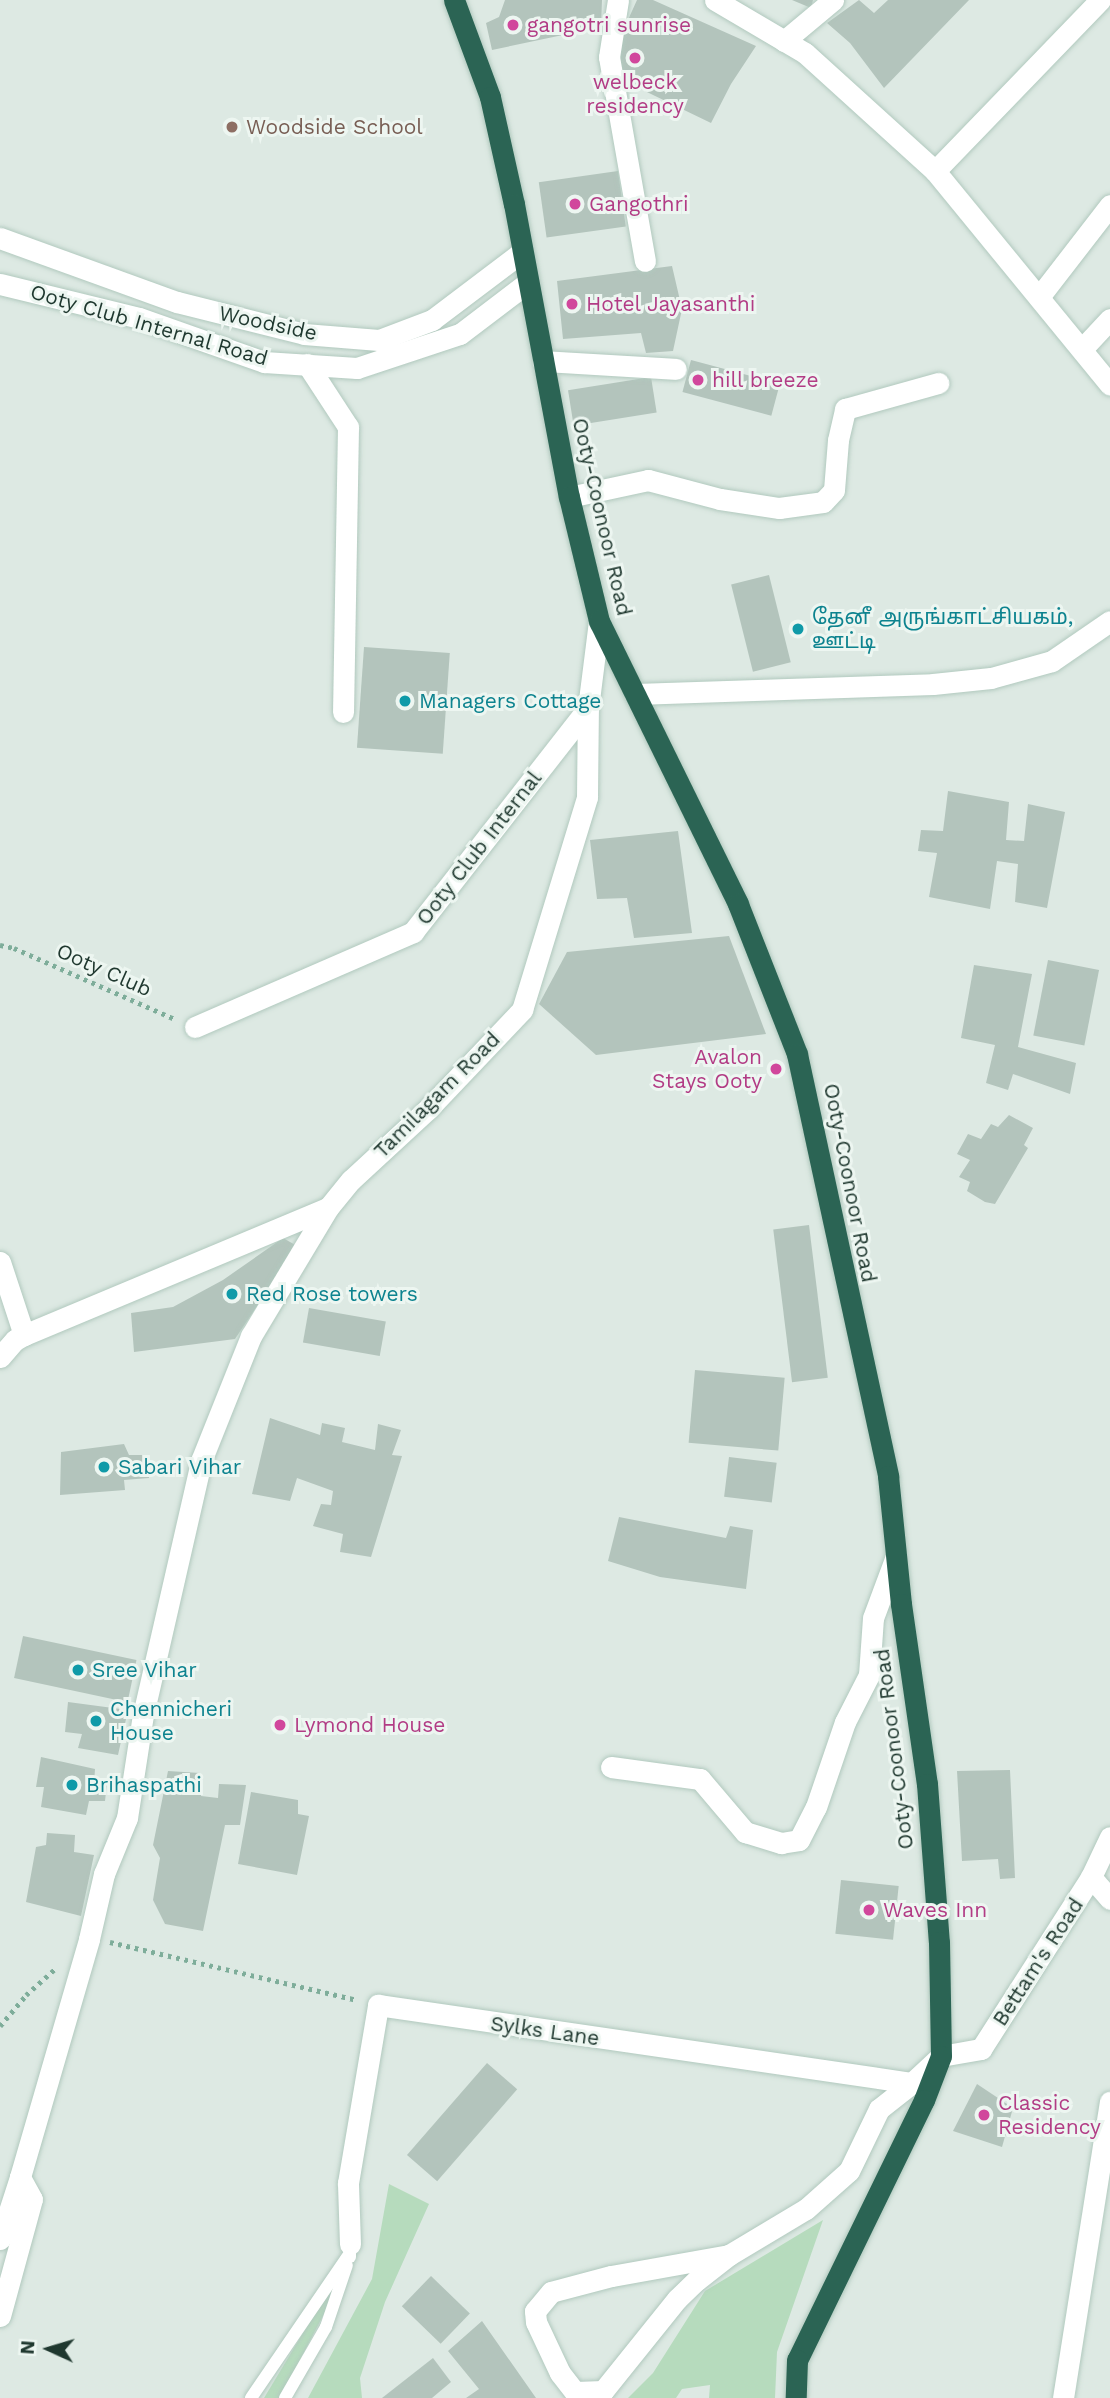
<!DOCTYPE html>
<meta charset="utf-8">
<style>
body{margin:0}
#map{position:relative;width:1110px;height:2398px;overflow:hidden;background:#dde9e3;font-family:"Work Sans","Noto Sans Tamil",sans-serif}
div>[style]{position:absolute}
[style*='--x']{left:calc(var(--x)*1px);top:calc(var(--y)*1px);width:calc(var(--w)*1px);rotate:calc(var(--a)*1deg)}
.green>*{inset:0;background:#b6dbbd}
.building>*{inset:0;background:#b3c4bc;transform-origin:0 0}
.path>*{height:4.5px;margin-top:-2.25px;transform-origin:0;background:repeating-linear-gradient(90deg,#7ead9a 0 3.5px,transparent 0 8.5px)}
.roads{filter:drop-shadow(0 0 2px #b1c9be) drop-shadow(0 0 2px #b1c9be)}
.lane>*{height:12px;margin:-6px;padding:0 6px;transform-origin:6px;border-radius:6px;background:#fff}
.street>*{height:21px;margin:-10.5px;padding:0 10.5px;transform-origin:10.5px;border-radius:10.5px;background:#fff}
.secondary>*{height:21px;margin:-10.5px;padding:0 10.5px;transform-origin:10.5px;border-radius:10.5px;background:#fff}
.highway>*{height:21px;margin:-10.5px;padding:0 10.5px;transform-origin:10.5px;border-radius:10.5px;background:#2b6454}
.dots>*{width:19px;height:19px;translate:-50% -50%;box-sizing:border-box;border:4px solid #edf6f1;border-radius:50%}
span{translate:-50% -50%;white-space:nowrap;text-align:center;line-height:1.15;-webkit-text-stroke:6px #edf6f1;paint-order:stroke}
.hotel-label{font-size:21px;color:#b23c85}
.left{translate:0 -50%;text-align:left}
.right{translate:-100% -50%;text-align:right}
.education-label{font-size:21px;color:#785e54}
.street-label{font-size:21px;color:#1f382f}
.culture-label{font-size:21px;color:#0d838f}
.north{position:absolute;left:14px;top:2314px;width:70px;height:70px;-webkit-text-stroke:5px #edf6f1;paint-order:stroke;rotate:274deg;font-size:19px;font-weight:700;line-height:28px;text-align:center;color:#1f382f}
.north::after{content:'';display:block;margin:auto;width:24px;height:32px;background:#1f382f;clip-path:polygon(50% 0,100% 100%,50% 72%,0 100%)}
</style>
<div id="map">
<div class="green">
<div style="clip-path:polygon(389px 2184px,429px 2204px,385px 2302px,360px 2378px,362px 2398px,308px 2398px,372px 2279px)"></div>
<div style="clip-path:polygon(823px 2220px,777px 2352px,775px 2398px,709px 2398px,710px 2385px,682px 2389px,676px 2398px,628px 2398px,653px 2373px,705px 2291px)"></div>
<div style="clip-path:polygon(336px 2278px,338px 2287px,280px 2398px,264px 2398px)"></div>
</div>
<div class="building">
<div style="clip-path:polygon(505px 0,602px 0,601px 27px,492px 50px,486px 23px,499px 17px)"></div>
<div style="clip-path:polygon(637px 0,653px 0,756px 46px,731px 84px,711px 123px,620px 79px,622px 33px)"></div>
<div style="clip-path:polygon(792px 0,813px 0,811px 8px)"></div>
<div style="clip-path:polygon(859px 0,874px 13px,888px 0,969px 0,884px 88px,850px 43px,827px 23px)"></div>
<div style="left:618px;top:171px;width:56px;height:80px;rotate:82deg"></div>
<div style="clip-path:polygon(672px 266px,682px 309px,673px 351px,646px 353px,641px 333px,563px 339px,557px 281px)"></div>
<div style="left:691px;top:360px;width:92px;height:33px;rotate:15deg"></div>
<div style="left:651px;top:377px;width:36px;height:84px;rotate:81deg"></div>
<div style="left:769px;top:575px;width:90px;height:39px;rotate:76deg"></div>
<div style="left:364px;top:647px;width:86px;height:101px;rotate:4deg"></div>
<div style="clip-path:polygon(948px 791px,1009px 802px,1006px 840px,1024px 841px,1028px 804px,1065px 812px,1047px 908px,1015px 902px,1018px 864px,997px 861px,990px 909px,929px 897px,937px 853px,918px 851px,921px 830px,943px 831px)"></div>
<div style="clip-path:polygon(678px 831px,692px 933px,634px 938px,627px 898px,597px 899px,590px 840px)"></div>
<div style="clip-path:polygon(729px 936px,766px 1034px,596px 1055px,539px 1004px,567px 952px)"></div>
<div style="left:1048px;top:960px;width:52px;height:77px;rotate:11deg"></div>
<div style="clip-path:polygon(974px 965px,1032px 974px,1018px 1047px,1076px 1063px,1070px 1094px,1013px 1074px,1008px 1090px,986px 1083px,995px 1045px,961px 1038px)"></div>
<div style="clip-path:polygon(1009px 1115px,1033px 1128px,1024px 1145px,1028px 1148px,995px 1204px,985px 1202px,967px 1191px,970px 1182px,959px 1177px,970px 1160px,957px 1154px,968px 1134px,981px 1139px,991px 1124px,998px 1127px)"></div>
<div style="left:809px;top:1225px;width:154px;height:36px;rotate:83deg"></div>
<div style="clip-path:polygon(283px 1238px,297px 1246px,235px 1339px,134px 1352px,131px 1313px,173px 1307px,223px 1280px)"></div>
<div style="left:309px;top:1308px;width:78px;height:35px;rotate:10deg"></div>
<div style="left:695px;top:1370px;width:90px;height:73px;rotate:5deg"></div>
<div style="clip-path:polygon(270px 1418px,320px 1435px,322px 1423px,345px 1428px,342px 1442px,375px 1450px,378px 1424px,401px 1430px,392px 1455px,402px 1456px,371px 1557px,340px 1552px,343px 1534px,313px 1526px,321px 1504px,331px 1505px,333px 1491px,297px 1478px,290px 1501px,252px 1494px)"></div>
<div style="clip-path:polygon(124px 1444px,129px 1455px,148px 1455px,149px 1478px,124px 1480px,125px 1490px,60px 1495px,61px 1452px)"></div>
<div style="left:729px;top:1457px;width:48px;height:40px;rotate:7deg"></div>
<div style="clip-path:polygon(619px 1517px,726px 1538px,730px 1526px,753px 1530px,746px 1589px,660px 1577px,608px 1561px)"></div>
<div style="left:23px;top:1636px;width:116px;height:43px;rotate:12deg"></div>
<div style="clip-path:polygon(68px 1702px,128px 1710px,118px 1755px,78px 1748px,82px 1734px,65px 1732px)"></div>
<div style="clip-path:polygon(41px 1757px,95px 1769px,94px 1784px,107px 1783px,105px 1801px,89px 1801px,86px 1815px,41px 1807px,44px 1787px,36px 1787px)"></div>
<div style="clip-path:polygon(1010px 1770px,1015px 1878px,1000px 1879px,998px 1859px,962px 1861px,957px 1771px)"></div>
<div style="clip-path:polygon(168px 1771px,200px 1773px,201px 1796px,218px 1798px,219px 1784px,246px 1785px,240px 1825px,225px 1825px,203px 1931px,165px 1924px,153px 1900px,160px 1858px,153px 1845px)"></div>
<div style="clip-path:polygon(251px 1792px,298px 1800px,298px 1814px,309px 1816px,297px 1875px,238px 1864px)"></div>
<div style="clip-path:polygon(47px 1833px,75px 1835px,74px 1852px,94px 1855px,81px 1916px,26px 1902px,36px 1847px,46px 1845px)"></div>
<div style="left:841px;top:1880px;width:58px;height:54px;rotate:6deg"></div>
<div style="left:487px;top:2063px;width:40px;height:122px;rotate:41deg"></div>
<div style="clip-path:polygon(977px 2084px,1013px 2108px,1002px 2147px,953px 2131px)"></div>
<div style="left:431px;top:2276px;width:54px;height:42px;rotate:44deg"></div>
<div style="clip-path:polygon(482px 2321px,536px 2398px,466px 2398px,479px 2389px,448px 2351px)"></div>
<div style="clip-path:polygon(433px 2358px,451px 2382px,432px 2398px,382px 2398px)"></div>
</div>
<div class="path">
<div style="--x:0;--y:945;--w:14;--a:12"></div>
<div style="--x:14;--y:948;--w:174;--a:23.8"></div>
<div style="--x:110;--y:1942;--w:254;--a:13.2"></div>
<div style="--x:0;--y:2026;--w:40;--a:-50"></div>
<div style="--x:26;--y:1995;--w:38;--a:-42"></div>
</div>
<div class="roads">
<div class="lane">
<div style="--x:251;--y:2398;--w:176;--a:-55.7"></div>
<div style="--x:350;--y:2253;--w:4;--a:90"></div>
<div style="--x:285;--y:2398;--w:82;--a:-60"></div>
<div style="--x:326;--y:2327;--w:65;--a:-71.3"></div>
</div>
<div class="street">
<div style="--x:618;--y:0;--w:58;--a:99"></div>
<div style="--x:609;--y:57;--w:207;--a:80"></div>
<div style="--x:784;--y:41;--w:64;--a:-39.9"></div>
<div style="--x:935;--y:171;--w:238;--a:-46"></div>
<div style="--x:0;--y:238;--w:188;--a:19.9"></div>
<div style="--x:177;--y:302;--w:131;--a:14.1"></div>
<div style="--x:304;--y:334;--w:75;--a:4.6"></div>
<div style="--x:379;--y:340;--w:57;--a:-20.7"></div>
<div style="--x:432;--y:320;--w:113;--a:-37.1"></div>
<div style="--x:0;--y:284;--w:143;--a:13.7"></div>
<div style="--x:139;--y:318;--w:133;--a:19.4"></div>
<div style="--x:264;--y:362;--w:93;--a:3.7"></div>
<div style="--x:357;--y:368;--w:108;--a:-18.3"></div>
<div style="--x:460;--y:334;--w:84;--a:-37.3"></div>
<div style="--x:1039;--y:297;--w:116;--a:-52.3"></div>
<div style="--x:1082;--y:349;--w:41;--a:-47"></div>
<div style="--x:543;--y:361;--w:133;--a:3.4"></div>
<div style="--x:307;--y:364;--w:75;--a:56.9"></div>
<div style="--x:348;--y:427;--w:285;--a:91"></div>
<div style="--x:569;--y:497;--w:81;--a:-12.1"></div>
<div style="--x:648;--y:480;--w:74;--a:14.8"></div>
<div style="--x:720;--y:499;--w:60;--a:8.7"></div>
<div style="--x:779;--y:508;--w:44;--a:-7.8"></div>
<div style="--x:823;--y:502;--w:16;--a:-47"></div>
<div style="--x:834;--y:490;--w:50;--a:-85.4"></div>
<div style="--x:838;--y:440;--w:32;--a:-77"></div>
<div style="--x:845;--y:409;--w:97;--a:-15.6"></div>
<div style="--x:635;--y:694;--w:298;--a:-1.9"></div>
<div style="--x:933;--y:684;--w:58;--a:-5.9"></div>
<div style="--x:991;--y:678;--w:63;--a:-15.6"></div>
<div style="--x:1052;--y:661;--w:70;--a:-34.6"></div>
<div style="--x:195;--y:1027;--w:238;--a:-23.5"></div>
<div style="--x:413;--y:932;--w:284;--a:-52"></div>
<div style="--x:0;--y:1262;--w:77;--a:71.8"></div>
<div style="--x:611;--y:1767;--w:90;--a:7.7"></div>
<div style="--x:700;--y:1779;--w:70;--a:49.7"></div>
<div style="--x:745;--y:1832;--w:38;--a:17"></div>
<div style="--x:781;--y:1843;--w:18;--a:-9"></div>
<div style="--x:799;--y:1840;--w:37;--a:-63"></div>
<div style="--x:816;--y:1807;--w:90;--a:-71.2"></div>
<div style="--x:845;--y:1722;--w:53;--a:-62.9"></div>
<div style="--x:869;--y:1675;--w:57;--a:-86"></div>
<div style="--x:873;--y:1618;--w:66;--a:-69.6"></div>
<div style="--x:1091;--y:1877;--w:29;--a:49"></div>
<div style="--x:0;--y:2239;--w:65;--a:-72.1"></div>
<div style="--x:350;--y:2244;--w:61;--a:-91.9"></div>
<div style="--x:348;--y:2183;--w:181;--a:-80.4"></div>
<div style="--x:378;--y:2005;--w:540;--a:8.31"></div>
<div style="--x:912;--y:2083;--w:40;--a:-43"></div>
<div style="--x:941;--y:2056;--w:41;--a:-9.9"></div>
<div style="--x:981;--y:2049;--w:204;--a:-57.4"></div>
<div style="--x:1091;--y:1877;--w:44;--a:-64.6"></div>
<div style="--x:729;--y:2255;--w:120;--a:169.9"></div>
<div style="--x:611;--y:2276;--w:62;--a:165.1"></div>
<div style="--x:551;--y:2292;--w:25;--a:130"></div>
<div style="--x:535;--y:2311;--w:11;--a:85"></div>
<div style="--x:536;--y:2322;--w:56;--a:64.8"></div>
<div style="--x:560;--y:2373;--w:24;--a:52"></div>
<div style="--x:575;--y:2392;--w:28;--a:-2"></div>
<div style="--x:603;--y:2391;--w:118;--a:-51.2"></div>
<div style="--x:677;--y:2299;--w:28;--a:-44"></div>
<div style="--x:697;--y:2280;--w:41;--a:-38"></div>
<div style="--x:729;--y:2255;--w:90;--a:-30.9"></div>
<div style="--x:806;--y:2209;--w:57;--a:-41.5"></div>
<div style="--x:849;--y:2171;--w:69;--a:-64.2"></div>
<div style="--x:879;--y:2109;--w:42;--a:-38.2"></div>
<div style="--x:0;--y:2316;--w:121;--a:-74.7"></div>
<div style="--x:32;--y:2199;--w:25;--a:-119"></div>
<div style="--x:20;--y:2177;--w:248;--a:-73.8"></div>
<div style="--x:1063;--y:2398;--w:300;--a:-81"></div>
</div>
<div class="secondary">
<div style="--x:715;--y:0;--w:104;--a:30.5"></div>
<div style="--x:805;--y:53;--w:176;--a:42.2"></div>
<div style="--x:935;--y:171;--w:276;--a:50.7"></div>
<div style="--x:0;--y:1357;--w:23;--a:-49"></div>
<div style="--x:15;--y:1340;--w:10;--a:-29"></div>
<div style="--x:24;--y:1335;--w:329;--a:-22.7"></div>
<div style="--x:328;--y:1208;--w:36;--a:-51"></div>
<div style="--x:351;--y:1180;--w:105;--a:-42.7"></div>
<div style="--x:428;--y:1109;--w:137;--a:-46.5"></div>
<div style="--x:522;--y:1010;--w:223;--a:-73"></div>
<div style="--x:587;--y:797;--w:89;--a:-89.4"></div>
<div style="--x:588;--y:708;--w:88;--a:-82.8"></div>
<div style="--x:89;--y:1939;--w:67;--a:-77"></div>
<div style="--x:104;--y:1874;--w:61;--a:-67.7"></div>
<div style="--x:127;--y:1818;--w:104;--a:-81.2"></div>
<div style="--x:143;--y:1715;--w:261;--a:-77.1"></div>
<div style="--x:201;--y:1461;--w:135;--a:-68.2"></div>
<div style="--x:251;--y:1336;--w:149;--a:-59"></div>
</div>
<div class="highway">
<div style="--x:454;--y:0;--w:103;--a:69.6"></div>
<div style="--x:490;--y:97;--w:110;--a:77.4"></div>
<div style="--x:514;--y:204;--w:298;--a:79.4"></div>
<div style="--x:569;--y:497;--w:128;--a:76.4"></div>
<div style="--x:599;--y:621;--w:315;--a:63.8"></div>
<div style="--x:738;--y:904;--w:161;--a:68.5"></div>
<div style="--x:797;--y:1054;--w:432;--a:77.8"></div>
<div style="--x:888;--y:1476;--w:129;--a:84.2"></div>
<div style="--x:901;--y:1604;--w:182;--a:81.8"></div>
<div style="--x:927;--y:1784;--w:158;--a:85.7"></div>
<div style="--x:939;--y:1942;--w:114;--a:89"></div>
<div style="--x:941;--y:2056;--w:47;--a:111.1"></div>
<div style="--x:924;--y:2100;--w:289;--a:116"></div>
<div style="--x:797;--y:2360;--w:38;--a:92"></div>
</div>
</div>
<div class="dots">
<div style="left:513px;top:25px;background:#d1479c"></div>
<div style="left:635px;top:58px;background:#d1479c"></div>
<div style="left:232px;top:127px;background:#8d6e63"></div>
<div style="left:575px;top:204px;background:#d1479c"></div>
<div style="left:572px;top:304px;background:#d1479c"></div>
<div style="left:698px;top:380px;background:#d1479c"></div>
<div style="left:798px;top:629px;background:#0f9aa8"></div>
<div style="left:405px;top:701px;background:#0f9aa8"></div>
<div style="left:776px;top:1069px;background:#d1479c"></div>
<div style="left:232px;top:1294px;background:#0f9aa8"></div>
<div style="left:104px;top:1467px;background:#0f9aa8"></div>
<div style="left:78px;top:1670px;background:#0f9aa8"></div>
<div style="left:96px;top:1721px;background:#0f9aa8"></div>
<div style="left:280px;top:1725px;background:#d1479c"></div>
<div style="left:72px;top:1785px;background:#0f9aa8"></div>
<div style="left:869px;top:1910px;background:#d1479c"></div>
<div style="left:984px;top:2115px;background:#d1479c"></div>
</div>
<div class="hotel-label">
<span class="left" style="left:527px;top:25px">gangotri sunrise</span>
<span style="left:635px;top:94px">welbeck<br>residency</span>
<span class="left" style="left:589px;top:204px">Gangothri</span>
<span class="left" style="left:586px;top:304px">Hotel Jayasanthi</span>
<span class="left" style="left:712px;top:380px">hill breeze</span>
<span class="right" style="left:762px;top:1069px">Avalon<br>Stays Ooty</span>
<span class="left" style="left:294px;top:1725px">Lymond House</span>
<span class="left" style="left:883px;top:1910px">Waves Inn</span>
<span class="left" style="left:998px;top:2115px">Classic<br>Residency</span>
</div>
<div class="education-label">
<span class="left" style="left:246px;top:127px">Woodside School</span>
</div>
<div class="street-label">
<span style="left:268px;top:323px;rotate:12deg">Woodside</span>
<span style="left:149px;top:325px;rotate:16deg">Ooty Club Internal Road</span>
<span style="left:602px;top:517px;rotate:77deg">Ooty-Coonoor Road</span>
<span style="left:479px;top:848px;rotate:-52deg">Ooty Club Internal</span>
<span style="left:104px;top:970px;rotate:24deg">Ooty Club</span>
<span style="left:437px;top:1095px;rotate:-45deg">Tamilagam Road</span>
<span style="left:850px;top:1183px;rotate:79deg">Ooty-Coonoor Road</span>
<span style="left:894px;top:1749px;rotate:-97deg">Ooty-Coonoor Road</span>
<span style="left:1038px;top:1962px;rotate:-57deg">Bettam's Road</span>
<span style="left:545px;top:2031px;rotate:8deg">Sylks Lane</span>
</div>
<div class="culture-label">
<span class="left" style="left:812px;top:629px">தேனீ அருங்காட்சியகம்,<br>ஊட்டி</span>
<span class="left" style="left:419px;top:701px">Managers Cottage</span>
<span class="left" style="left:246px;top:1294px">Red Rose towers</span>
<span class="left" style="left:118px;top:1467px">Sabari Vihar</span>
<span class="left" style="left:92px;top:1670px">Sree Vihar</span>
<span class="left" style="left:110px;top:1721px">Chennicheri<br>House</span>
<span class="left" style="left:86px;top:1785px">Brihaspathi</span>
</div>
<div class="north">N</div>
</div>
